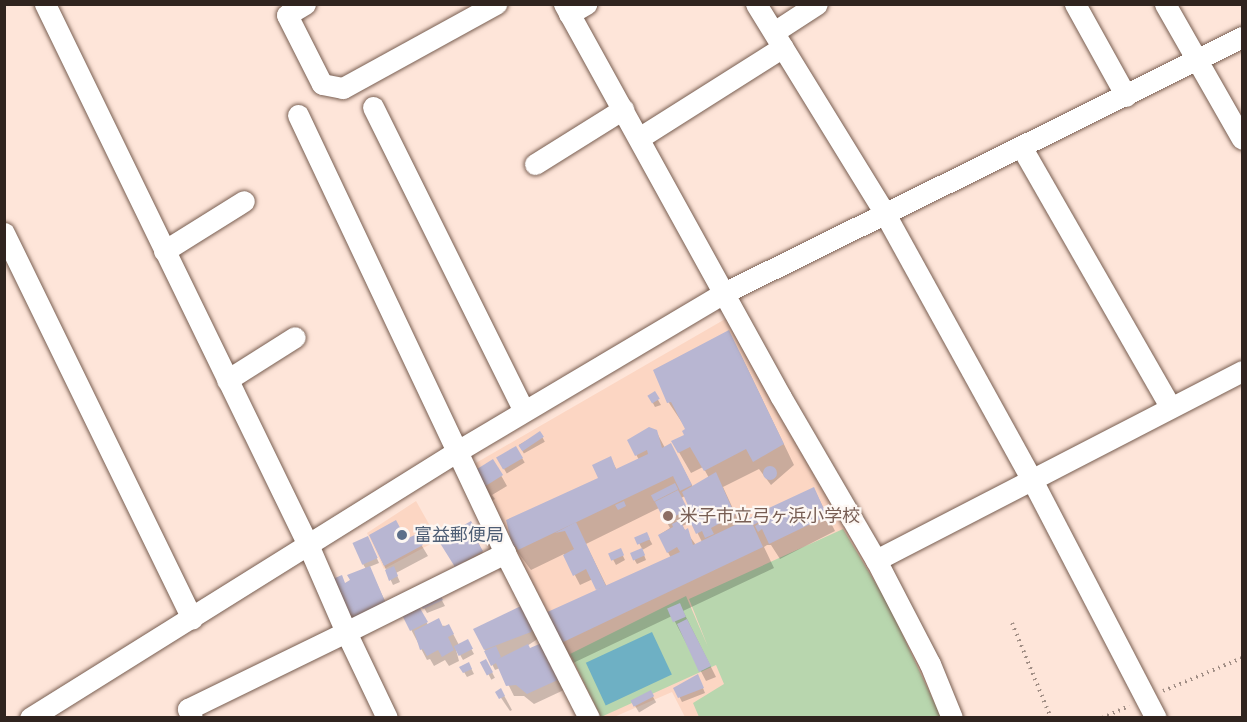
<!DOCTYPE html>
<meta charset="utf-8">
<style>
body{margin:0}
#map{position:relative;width:1247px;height:722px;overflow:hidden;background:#fee5d9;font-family:"Source Serif 4","Noto Sans JP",serif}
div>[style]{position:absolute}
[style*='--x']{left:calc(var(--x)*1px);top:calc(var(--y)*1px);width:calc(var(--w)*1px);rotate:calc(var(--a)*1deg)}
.built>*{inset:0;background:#fcd6c3}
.green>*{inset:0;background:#b8d6ae}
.water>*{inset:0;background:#6eb0c4;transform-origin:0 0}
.shadow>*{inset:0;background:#0003;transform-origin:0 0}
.building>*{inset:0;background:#b8b6d2;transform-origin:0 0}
.round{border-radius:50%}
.path>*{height:4px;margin-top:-2px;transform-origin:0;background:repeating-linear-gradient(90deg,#a18e85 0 1.5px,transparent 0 6px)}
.roads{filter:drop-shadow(0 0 2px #785e51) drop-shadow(0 0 2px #785e51)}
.minor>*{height:21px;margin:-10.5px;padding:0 10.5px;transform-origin:10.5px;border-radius:10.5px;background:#fff}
.dots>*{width:16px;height:16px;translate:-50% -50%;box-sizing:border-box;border:3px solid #fdf7f3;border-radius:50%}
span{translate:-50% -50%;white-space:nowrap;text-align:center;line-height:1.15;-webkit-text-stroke:4.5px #fdf7f3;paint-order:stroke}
.education-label{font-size:18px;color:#785e54}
.left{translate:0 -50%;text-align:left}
.service-label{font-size:18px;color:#4e5e75}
.frame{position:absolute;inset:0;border:6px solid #30241f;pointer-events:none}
</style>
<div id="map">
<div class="built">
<div style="clip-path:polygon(727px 318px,871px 566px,945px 717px,685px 717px,672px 692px,614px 717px,594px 717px,469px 467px)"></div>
<div style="clip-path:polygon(416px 501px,438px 540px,384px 569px,367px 533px)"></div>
</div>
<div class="green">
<div style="clip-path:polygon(843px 529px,888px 604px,941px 717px,699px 717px,693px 703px,724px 684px,716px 665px,601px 717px,570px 654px,686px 596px,708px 647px,689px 599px)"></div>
</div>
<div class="water">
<div style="left:652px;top:632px;width:47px;height:73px;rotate:65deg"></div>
</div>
<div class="shadow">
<div style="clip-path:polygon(evenodd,740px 353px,794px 465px,771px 485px,759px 469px,723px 487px,740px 524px,755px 517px,759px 525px,814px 489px,835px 531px,780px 559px,771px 545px,767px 545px,764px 547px,774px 568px,683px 611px,716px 677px,706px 681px,672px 616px,571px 664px,559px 644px,598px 591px,593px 579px,580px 585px,564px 554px,531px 570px,514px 547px,600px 478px,610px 458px,617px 470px,639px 460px,629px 441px,656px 431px,665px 448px,671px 445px,693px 487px,709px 478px,703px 467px,691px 473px,673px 442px,686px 435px,687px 430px,669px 403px,655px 370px,740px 353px,685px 496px,695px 517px,692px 519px,681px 498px,685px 496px,740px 353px,659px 508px,670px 528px,659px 535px,671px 558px,607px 587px,586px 544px,659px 508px,740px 353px,692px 522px,702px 542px,696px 545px,682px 526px,692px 522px)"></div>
<div style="clip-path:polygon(654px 393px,661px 405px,655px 407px,649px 396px)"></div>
<div style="left:540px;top:433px;width:10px;height:24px;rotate:61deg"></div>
<div style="left:516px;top:448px;width:17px;height:21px;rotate:59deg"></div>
<div style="clip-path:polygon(493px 461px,507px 486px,492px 495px,495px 499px,490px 502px,475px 472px)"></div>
<div style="clip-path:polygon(470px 523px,487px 562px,462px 577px)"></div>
<div style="left:646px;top:533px;width:13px;height:11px;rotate:61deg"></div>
<div style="clip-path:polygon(370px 535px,406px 541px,416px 536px,428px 556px,396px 573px,400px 582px,393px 585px)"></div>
<div style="clip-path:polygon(370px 543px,379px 563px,369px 567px,394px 620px,355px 639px,345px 584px,366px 569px,363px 564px)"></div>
<div style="clip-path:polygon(620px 550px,625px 560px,616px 565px,610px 554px)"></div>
<div style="clip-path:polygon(644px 555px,646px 560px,637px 564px,634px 559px)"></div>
<div style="clip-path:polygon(439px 595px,445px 606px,427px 613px,421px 603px)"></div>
<div style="clip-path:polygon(417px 605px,428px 625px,449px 626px,459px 645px,467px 641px,474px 654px,463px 660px,455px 646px,459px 661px,449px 666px,445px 660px,434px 666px,430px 659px,427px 660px,404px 616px)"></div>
<div style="clip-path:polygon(524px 606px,539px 638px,527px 646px,566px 689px,534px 704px,524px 696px,514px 696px,500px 668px,495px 670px,475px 630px)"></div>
<div style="left:486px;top:661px;width:19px;height:4px;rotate:62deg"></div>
<div style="clip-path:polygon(469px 664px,474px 674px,467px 677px,461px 667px)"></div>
<div style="clip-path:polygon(700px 681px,705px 693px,682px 702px,675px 688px)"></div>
<div style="clip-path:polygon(501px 690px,512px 710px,510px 711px,497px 692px)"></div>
<div style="left:650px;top:692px;width:12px;height:20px;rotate:59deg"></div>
</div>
<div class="building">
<div style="clip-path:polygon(729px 330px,784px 444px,753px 462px,746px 449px,704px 471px,690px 447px,678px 453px,671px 441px,684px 435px,682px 431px,685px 429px,671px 402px,667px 403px,653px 370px)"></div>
<div style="left:655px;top:391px;width:9px;height:9px;rotate:58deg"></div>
<div style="clip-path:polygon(649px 427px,657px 430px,662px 448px,671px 443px,692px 485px,680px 491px,673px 476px,518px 550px,516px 546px,513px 548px,506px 520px,598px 478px,592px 465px,611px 456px,616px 469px,648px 454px,647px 450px,635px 456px,627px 440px)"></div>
<div style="left:540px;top:431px;width:7px;height:26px;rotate:56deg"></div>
<div style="left:516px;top:446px;width:14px;height:23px;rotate:60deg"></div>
<div style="left:493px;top:459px;width:19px;height:23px;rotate:58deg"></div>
<div class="round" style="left:763px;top:466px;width:14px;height:14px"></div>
<div style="clip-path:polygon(716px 472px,735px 515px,711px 528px,714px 534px,705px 538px,702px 531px,696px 534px,689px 519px,693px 517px,682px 492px)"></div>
<div style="left:675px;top:483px;width:7px;height:27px;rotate:63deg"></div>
<div style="clip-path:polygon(814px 487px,827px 516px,769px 544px,762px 529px,758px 532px,755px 526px,760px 523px,756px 514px)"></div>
<div style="left:678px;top:490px;width:22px;height:26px;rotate:63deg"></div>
<div style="clip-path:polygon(624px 501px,626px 506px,618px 510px,615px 505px)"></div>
<div style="clip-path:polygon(756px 515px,759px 522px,753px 525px,763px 547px,557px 645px,543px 614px,680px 552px,677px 547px,667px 553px,658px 535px,673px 527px,672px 524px,680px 520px,685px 530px,688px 528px,693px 545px)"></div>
<div style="clip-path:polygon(396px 520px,406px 539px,417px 534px,423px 545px,384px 566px,369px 535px)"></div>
<div style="clip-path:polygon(471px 521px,476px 530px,472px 533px,483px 551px,455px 567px,438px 540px)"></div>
<div style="clip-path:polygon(576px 522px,606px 586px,596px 590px,586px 569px,573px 576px,563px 555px,574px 549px,565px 531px,555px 533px)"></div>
<div style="left:647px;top:532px;width:8px;height:14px;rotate:67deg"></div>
<div style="left:368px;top:536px;width:24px;height:17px;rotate:66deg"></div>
<div style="left:621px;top:548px;width:8px;height:14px;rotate:67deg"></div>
<div style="left:642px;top:548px;width:8px;height:13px;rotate:67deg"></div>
<div style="clip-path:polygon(370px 566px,386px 604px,345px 624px,328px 581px,342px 575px,345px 583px,350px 580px,347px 575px)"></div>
<div style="clip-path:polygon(394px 566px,398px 576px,389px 581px,385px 570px)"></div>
<div style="clip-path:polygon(439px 593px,443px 600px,423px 609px,419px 603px)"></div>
<div style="clip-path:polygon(417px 603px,428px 622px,410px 631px,402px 615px)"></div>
<div style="left:680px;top:603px;width:15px;height:14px;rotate:67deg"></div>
<div style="clip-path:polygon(525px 604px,534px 626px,531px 632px,484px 650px,473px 629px)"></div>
<div style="clip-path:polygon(439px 618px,443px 627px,449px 624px,454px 634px,448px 637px,454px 650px,442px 657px,438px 650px,427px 656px,423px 649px,420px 650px,414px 631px)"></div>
<div style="clip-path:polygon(687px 619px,711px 666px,699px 672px,677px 624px)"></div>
<div style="left:468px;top:639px;width:11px;height:16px;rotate:63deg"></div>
<div style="clip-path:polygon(544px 642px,562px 678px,527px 694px,516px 685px,506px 686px,496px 663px,491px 666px,484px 651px,496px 646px,501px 657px,498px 659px,528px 644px,530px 648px)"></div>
<div style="left:486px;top:659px;width:15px;height:7px;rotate:62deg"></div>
<div style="clip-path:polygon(469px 662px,472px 669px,463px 673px,459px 667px)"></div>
<div style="clip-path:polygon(698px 674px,704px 688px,678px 698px,673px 688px)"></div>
<div style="clip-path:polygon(501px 688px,505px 696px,499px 699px,495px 692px)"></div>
<div style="left:651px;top:690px;width:7px;height:23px;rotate:63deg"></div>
</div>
<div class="path">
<div style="--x:1012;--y:623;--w:103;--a:67.7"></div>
<div style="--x:1163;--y:691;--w:86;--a:-22.7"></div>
<div style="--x:1102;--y:718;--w:30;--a:-24"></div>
</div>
<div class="roads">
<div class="minor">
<div style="--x:45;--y:4;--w:604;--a:64.07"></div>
<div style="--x:309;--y:547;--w:93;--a:66.5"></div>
<div style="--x:346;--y:632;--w:178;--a:-26.4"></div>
<div style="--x:505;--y:553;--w:185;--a:63"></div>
<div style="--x:305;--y:4;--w:21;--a:149"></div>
<div style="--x:287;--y:15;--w:77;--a:63.1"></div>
<div style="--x:322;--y:84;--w:21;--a:11"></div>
<div style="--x:343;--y:88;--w:175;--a:-28.8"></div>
<div style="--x:564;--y:4;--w:449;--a:61.1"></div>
<div style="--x:781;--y:397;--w:189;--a:59.8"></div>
<div style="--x:876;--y:560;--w:117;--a:62.6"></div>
<div style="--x:930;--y:664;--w:58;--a:67.8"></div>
<div style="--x:756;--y:4;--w:244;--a:58.4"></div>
<div style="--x:884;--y:212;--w:306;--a:61.1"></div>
<div style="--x:1032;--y:480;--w:268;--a:62.5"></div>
<div style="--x:1075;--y:4;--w:105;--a:61"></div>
<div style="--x:1165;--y:4;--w:155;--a:60.3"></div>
<div style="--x:569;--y:14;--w:20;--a:-30"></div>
<div style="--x:774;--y:32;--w:51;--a:-33.1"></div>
<div style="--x:373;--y:107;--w:339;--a:63.6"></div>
<div style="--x:298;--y:115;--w:484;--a:64.7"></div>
<div style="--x:639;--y:138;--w:170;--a:-32.3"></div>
<div style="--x:1022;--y:148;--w:297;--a:60.2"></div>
<div style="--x:535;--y:164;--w:104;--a:-32"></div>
<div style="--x:4;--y:233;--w:429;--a:64"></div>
<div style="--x:164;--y:251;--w:94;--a:-32"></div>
<div style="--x:227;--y:380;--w:80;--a:-32.3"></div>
<div style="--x:876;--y:560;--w:412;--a:-27.3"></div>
<div style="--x:30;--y:718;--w:502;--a:-31.98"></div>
<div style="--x:456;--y:452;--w:314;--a:-30.7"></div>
<div style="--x:726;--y:292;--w:576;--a:-26.3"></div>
<div style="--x:192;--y:718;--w:10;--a:-114"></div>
<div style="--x:188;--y:709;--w:176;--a:-26"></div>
<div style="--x:346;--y:632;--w:95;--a:64.5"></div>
</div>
</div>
<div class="dots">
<div style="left:668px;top:516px;background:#8d6e63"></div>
<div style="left:402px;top:535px;background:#5c6f8a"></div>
</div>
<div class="education-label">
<span class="left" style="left:680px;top:516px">米子市立弓ヶ浜小学校</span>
</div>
<div class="service-label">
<span class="left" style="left:414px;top:535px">富益郵便局</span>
</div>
<div class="frame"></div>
</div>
